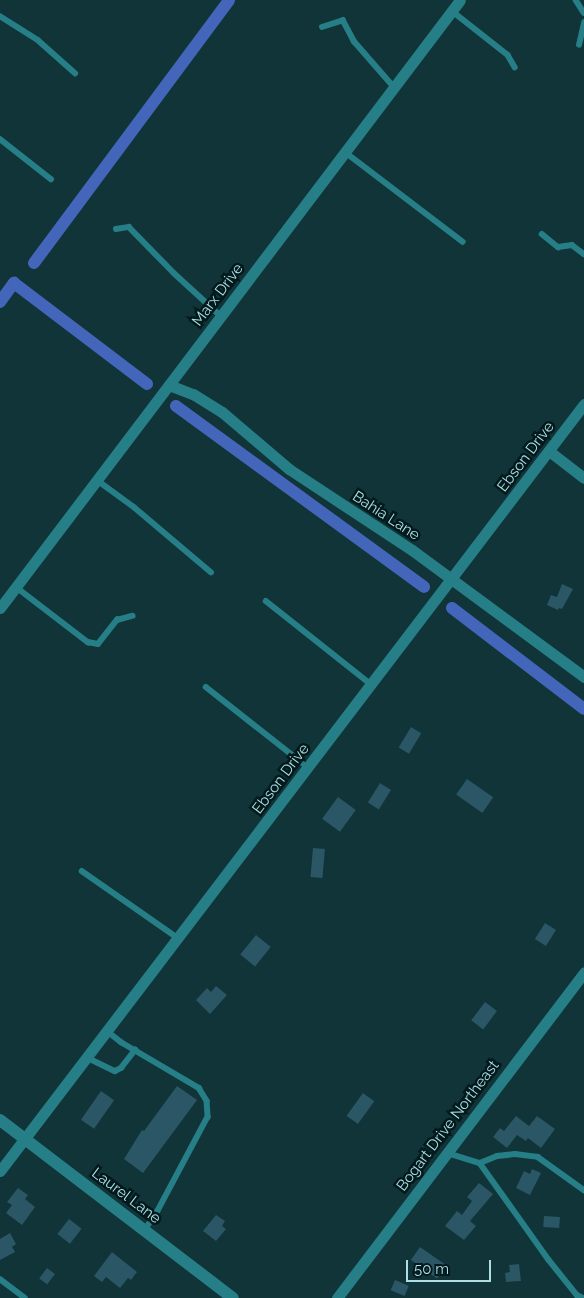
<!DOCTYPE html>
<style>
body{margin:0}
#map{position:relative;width:584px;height:1298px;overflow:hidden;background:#103438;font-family:Raleway,sans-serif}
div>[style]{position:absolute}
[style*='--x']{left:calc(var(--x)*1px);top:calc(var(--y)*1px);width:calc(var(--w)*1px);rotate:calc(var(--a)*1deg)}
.canal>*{height:12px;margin:-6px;padding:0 6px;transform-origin:6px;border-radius:6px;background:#4366ba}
.building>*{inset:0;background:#2a5666;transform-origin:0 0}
.service>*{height:5.5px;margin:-2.75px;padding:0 2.75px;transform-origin:2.75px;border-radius:2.75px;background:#267f87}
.minor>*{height:11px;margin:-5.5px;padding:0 5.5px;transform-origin:5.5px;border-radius:5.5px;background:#267f87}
.tertiary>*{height:12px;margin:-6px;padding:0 6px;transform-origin:6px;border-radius:6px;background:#267f87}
span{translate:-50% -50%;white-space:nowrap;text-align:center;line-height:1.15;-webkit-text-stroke:5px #031a1d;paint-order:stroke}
.street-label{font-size:15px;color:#addee4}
.scale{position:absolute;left:406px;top:1260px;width:85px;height:22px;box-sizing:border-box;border:2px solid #addee4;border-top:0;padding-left:6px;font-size:15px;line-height:18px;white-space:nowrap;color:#addee4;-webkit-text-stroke:4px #031a1d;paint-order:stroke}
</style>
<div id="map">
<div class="canal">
<div style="--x:34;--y:263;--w:327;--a:-53.4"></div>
<div style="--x:0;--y:302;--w:24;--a:-54"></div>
<div style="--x:14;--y:283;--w:167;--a:37.2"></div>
<div style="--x:176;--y:406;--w:307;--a:36.1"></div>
<div style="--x:452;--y:608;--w:166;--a:37.4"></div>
</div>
<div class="building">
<div style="clip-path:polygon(562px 584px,573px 589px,562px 609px,559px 608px,558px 610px,547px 605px,551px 595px,557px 597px)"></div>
<div style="left:411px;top:727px;width:12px;height:24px;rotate:31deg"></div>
<div style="left:467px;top:779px;width:32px;height:19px;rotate:35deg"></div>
<div style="left:380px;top:783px;width:13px;height:23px;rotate:32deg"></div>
<div style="left:338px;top:797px;width:22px;height:27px;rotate:36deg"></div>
<div style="left:313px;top:848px;width:12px;height:29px;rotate:5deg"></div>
<div style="left:545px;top:923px;width:13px;height:19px;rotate:32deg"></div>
<div style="left:256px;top:935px;width:19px;height:25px;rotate:39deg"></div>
<div style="clip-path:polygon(216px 986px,227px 995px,210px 1014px,196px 1000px,207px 988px,211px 992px)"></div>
<div style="left:485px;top:1002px;width:15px;height:23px;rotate:37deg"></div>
<div style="clip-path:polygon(177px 1086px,197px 1100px,143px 1173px,124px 1159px,142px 1130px,144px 1131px)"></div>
<div style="left:101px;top:1091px;width:16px;height:35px;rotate:35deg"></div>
<div style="left:363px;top:1093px;width:14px;height:28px;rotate:36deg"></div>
<div style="clip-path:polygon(516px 1116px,529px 1126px,537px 1116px,555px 1129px,541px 1148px,528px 1138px,526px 1141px,517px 1135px,507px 1148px,493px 1137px,500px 1128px,504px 1131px)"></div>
<div style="clip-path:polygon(532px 1169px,541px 1173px,530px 1195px,516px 1188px,524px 1171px,530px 1174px)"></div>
<div style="clip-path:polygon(479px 1183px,493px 1194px,470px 1221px,476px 1226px,464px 1240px,445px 1226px,457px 1211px,462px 1215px,472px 1201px,467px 1197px)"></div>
<div style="clip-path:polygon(18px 1188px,28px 1195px,25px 1199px,35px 1207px,22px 1225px,6px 1213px,12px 1205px,7px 1202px)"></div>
<div style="clip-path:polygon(216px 1215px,225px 1221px,222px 1226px,226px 1229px,216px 1241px,203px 1231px)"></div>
<div style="left:544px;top:1216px;width:16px;height:11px;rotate:4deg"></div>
<div style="left:69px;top:1219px;width:16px;height:19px;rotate:38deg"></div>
<div style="clip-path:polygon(10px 1233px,16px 1244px,12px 1247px,15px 1252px,0 1260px,0 1239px)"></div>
<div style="left:420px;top:1247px;width:32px;height:16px;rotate:35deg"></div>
<div style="clip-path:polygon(112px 1252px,137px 1272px,131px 1280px,128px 1278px,120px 1288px,106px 1277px,102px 1282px,94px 1276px)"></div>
<div style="clip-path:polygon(519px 1264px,521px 1281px,506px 1282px,505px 1273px,510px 1272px,509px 1265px)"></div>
<div style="left:47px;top:1268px;width:10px;height:13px;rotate:37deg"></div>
<div style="left:395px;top:1280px;width:15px;height:11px;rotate:23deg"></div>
</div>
<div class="service">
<div style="--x:576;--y:0;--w:15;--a:58"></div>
<div style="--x:452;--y:11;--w:71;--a:38.2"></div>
<div style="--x:508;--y:55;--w:14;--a:60"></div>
<div style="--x:0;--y:16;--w:45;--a:32.3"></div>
<div style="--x:38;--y:40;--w:50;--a:41.7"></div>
<div style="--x:322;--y:27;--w:22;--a:-18"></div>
<div style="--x:343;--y:20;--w:24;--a:62"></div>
<div style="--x:354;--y:41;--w:61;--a:49"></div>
<div style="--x:579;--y:45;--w:23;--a:-77"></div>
<div style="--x:0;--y:139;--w:65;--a:38.1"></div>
<div style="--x:345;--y:152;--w:148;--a:37.3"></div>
<div style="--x:116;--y:229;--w:13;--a:-9"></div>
<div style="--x:129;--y:227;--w:64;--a:45.6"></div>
<div style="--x:174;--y:273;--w:64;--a:42.5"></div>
<div style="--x:542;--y:234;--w:21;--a:39"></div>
<div style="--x:558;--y:247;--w:14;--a:-8"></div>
<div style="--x:572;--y:245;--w:15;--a:37"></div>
<div style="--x:97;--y:480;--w:46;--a:36.1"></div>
<div style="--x:134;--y:507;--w:101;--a:40.2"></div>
<div style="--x:16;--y:587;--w:91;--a:37.4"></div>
<div style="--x:88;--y:642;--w:10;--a:11"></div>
<div style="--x:98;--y:644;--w:31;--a:-52"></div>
<div style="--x:117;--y:620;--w:16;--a:-15"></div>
<div style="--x:266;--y:601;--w:135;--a:38.4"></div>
<div style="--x:206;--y:687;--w:131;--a:38.2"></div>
<div style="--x:82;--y:871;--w:117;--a:34.9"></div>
<div style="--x:107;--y:1031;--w:18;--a:38"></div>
<div style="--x:121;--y:1042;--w:91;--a:30.5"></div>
<div style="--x:199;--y:1088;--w:15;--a:58"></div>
<div style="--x:207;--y:1101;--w:16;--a:86"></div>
<div style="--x:208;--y:1117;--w:106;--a:118"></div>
<div style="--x:158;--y:1211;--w:23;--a:124"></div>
<div style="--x:86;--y:1057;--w:32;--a:26"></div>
<div style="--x:115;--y:1071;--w:7;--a:-27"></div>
<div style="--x:121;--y:1068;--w:23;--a:-52"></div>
<div style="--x:447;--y:1153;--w:34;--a:17"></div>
<div style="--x:480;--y:1163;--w:119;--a:54.6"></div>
<div style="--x:549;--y:1260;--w:45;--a:51.3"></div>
<div style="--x:577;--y:1295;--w:7;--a:27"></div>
<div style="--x:480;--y:1163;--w:18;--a:-22"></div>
<div style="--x:497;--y:1156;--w:18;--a:-6"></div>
<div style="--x:515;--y:1154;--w:23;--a:7"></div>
<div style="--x:538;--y:1157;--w:57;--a:35.7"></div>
<div style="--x:0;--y:1279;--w:31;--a:37"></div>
</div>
<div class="minor">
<div style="--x:169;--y:385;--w:26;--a:21"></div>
<div style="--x:193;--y:394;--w:34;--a:32"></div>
<div style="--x:222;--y:412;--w:88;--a:40.4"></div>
<div style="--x:289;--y:469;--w:147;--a:33.4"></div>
<div style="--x:412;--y:550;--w:214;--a:36.4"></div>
<div style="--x:549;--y:451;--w:44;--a:37.6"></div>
<div style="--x:0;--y:608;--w:762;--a:-52.89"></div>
<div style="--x:0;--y:1171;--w:964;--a:-52.71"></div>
<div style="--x:337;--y:1298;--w:409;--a:-52.8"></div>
</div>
<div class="tertiary">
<div style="--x:0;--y:1120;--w:293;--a:37.4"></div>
</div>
<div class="street-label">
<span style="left:218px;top:295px;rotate:-53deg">Marx Drive</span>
<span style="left:526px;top:457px;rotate:-53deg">Ebson Drive</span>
<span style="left:386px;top:516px;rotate:33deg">Bahia Lane</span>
<span style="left:281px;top:779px;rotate:-53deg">Ebson Drive</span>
<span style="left:448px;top:1126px;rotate:-53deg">Bogart Drive Northeast</span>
<span style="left:126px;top:1196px;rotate:37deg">Laurel Lane</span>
</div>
<div class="scale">50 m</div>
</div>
